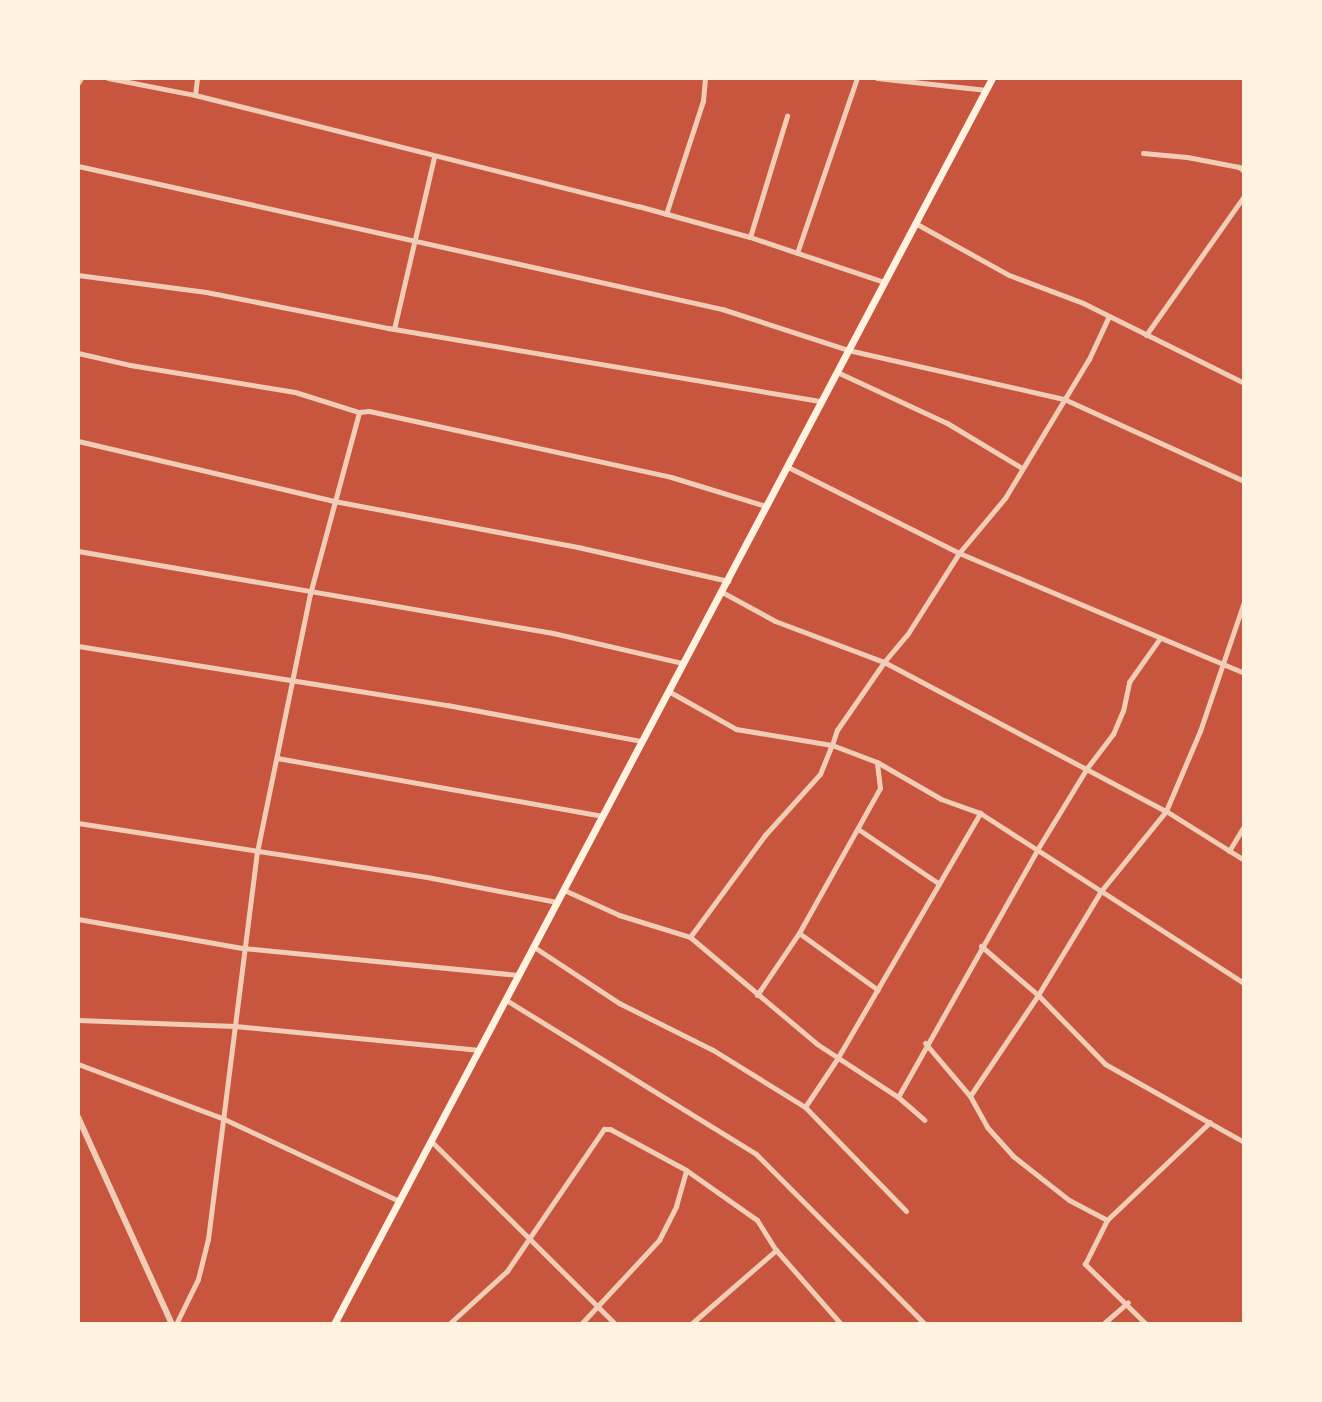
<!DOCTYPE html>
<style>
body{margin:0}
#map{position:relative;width:1322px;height:1402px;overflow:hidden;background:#c8553d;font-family:Overpass,sans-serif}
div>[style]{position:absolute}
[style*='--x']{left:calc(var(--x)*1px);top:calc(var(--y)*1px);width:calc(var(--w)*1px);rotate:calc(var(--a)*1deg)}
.minor>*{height:5px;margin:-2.5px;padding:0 2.5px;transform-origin:2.5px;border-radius:2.5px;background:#f1ccb7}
.tertiary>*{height:6px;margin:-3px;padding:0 3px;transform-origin:3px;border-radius:3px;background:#f1ccb7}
.primary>*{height:7px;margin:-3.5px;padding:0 3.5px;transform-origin:3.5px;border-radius:3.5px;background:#fff3e0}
span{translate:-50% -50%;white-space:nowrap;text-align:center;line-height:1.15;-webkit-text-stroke:8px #fff3e0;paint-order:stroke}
.frame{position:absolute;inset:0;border:80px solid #fff3e0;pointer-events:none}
</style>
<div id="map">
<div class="minor">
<div style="--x:108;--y:78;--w:89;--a:11.1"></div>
<div style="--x:195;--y:95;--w:457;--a:14.1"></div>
<div style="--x:638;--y:206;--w:116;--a:15.5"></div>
<div style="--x:750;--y:237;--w:141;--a:18.6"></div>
<div style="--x:877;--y:78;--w:110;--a:6.3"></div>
<div style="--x:78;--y:83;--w:6;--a:-59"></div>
<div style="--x:195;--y:95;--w:17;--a:-83"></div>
<div style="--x:1143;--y:153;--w:44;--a:5.2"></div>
<div style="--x:1187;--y:157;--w:53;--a:10.9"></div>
<div style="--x:1239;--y:167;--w:6;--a:39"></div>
<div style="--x:78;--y:166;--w:660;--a:12.52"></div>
<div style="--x:722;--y:309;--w:133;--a:18"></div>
<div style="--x:848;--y:350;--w:221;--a:12.8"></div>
<div style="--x:1064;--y:399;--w:198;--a:24.5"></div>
<div style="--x:666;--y:214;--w:119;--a:-71.9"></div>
<div style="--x:703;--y:101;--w:23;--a:-85"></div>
<div style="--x:915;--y:223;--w:107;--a:29"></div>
<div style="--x:1009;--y:275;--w:79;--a:20.7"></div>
<div style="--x:1083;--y:303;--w:180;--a:26.4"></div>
<div style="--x:750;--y:237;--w:127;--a:-73"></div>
<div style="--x:797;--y:253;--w:185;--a:-71.1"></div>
<div style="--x:78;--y:275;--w:129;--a:7.6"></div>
<div style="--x:206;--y:292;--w:186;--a:11.2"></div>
<div style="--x:388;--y:328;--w:439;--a:9.6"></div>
<div style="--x:394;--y:329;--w:177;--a:-76.9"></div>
<div style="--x:1146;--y:335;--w:170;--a:-54.8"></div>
<div style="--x:78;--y:353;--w:53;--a:13"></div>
<div style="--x:130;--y:365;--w:167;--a:9.3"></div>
<div style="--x:295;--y:392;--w:67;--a:17.4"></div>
<div style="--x:359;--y:412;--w:10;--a:-6"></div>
<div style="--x:369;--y:411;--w:309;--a:12.3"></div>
<div style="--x:671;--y:477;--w:99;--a:17"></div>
<div style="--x:837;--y:372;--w:121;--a:24.9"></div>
<div style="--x:947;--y:423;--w:87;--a:31"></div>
<div style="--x:78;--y:441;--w:263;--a:13.2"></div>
<div style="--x:334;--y:501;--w:252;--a:10.7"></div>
<div style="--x:582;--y:548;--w:150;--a:12.7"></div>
<div style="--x:788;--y:467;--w:191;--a:26.7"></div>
<div style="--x:959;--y:553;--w:309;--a:22.8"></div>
<div style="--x:78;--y:551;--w:482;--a:9.8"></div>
<div style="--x:553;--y:633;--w:132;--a:13.1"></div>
<div style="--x:722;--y:592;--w:60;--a:28.7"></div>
<div style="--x:775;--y:621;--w:116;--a:20.6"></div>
<div style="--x:884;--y:662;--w:319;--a:27.9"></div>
<div style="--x:1166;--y:811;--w:92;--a:32.1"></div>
<div style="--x:78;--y:646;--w:374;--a:9.1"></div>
<div style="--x:447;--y:705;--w:197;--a:10.5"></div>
<div style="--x:670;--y:692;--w:76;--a:29.3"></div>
<div style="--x:736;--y:729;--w:97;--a:9.5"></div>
<div style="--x:832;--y:745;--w:16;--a:-72"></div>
<div style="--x:837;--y:730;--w:83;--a:-55.3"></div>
<div style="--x:884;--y:662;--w:35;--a:-50"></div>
<div style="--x:907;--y:635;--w:97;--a:-57.6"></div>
<div style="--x:959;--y:553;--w:72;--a:-50.1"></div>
<div style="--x:1005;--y:498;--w:162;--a:-58.9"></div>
<div style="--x:1089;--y:359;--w:47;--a:-65.1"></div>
<div style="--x:277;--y:758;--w:331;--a:10.1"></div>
<div style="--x:78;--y:823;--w:358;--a:8.8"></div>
<div style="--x:432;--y:878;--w:127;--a:10.9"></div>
<div style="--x:858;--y:829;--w:97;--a:34"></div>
<div style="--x:1229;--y:851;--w:29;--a:-59"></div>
<div style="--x:564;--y:890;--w:60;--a:24.4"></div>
<div style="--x:619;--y:915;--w:74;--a:17.2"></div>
<div style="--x:690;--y:937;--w:166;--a:40.1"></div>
<div style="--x:817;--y:1044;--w:97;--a:33.2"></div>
<div style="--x:898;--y:1097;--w:283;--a:-60.6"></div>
<div style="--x:1037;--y:850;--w:96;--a:-58.6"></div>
<div style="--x:1087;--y:768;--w:43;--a:-52.6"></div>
<div style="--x:1113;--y:734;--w:25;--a:-67"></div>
<div style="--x:1123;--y:711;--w:30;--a:-78"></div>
<div style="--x:1129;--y:682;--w:54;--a:-54.8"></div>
<div style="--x:78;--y:919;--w:168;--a:10"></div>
<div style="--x:243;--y:948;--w:276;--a:5.6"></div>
<div style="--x:799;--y:933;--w:97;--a:35.8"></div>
<div style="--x:690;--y:937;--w:127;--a:-53.7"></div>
<div style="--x:765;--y:835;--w:82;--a:-48"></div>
<div style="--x:820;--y:774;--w:31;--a:-68"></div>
<div style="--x:832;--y:745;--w:48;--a:20.7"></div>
<div style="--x:877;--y:762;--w:74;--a:30"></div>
<div style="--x:941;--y:799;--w:41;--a:19.7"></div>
<div style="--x:980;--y:813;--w:314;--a:32.8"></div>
<div style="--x:981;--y:946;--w:75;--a:40.7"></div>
<div style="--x:1038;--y:995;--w:96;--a:45.8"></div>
<div style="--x:1105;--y:1064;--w:159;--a:29.3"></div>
<div style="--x:534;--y:947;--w:102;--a:33.4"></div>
<div style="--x:619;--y:1003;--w:105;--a:26.6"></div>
<div style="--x:713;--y:1050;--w:108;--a:31.8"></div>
<div style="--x:805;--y:1107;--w:58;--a:-56.3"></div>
<div style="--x:837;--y:1059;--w:285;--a:-59.8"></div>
<div style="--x:757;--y:995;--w:75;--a:-55.9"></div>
<div style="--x:799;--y:933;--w:166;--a:-60.8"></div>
<div style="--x:880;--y:788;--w:26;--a:-97"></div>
<div style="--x:506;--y:1000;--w:294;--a:31.6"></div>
<div style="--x:756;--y:1154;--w:240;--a:45.2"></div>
<div style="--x:78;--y:1020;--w:157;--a:2.2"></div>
<div style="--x:235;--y:1026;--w:246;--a:5.6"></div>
<div style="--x:925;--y:1043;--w:70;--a:49.7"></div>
<div style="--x:970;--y:1096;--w:35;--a:61"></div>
<div style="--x:987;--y:1127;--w:39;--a:48"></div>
<div style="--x:1013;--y:1156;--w:71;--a:38.2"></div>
<div style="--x:1069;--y:1200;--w:43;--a:27.8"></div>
<div style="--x:78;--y:1064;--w:154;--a:20.6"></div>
<div style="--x:222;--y:1118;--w:195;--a:25.1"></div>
<div style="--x:970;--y:1096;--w:122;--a:-56"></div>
<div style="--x:1038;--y:995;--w:122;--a:-58.8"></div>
<div style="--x:1101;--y:891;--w:103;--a:-50.9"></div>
<div style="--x:1166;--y:811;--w:87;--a:-67"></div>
<div style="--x:1200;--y:731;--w:136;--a:-71.2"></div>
<div style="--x:898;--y:1097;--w:35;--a:41"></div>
<div style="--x:805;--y:1107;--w:145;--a:45.8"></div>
<div style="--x:431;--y:1141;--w:260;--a:44.8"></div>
<div style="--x:176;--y:1324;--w:50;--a:-63.9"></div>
<div style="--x:198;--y:1279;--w:41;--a:-76"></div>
<div style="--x:208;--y:1239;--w:390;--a:-82.8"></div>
<div style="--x:257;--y:852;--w:263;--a:-78.4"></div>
<div style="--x:310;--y:594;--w:188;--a:-74.9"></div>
<div style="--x:449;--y:1324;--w:79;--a:-42.4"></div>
<div style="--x:507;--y:1271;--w:172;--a:-55.7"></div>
<div style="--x:604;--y:1129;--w:6;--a:0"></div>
<div style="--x:610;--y:1129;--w:86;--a:28.3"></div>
<div style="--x:686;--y:1170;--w:87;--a:35.2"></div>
<div style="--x:757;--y:1220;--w:36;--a:58"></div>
<div style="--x:776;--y:1250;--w:98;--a:48.7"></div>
<div style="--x:581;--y:1324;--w:115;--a:-47.1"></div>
<div style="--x:659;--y:1240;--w:38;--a:-63"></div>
<div style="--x:676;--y:1206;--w:37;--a:-74"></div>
<div style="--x:691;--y:1324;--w:113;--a:-41"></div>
<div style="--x:1103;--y:1324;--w:33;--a:-41"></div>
<div style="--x:1146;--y:1324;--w:86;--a:-135.5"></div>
<div style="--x:1085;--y:1264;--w:49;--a:-63.4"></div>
<div style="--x:1107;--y:1220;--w:142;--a:-43.6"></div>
</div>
<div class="tertiary">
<div style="--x:78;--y:1117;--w:227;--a:65.6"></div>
</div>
<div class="primary">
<div style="--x:334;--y:1324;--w:1409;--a:-62.16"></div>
</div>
<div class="frame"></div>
</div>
